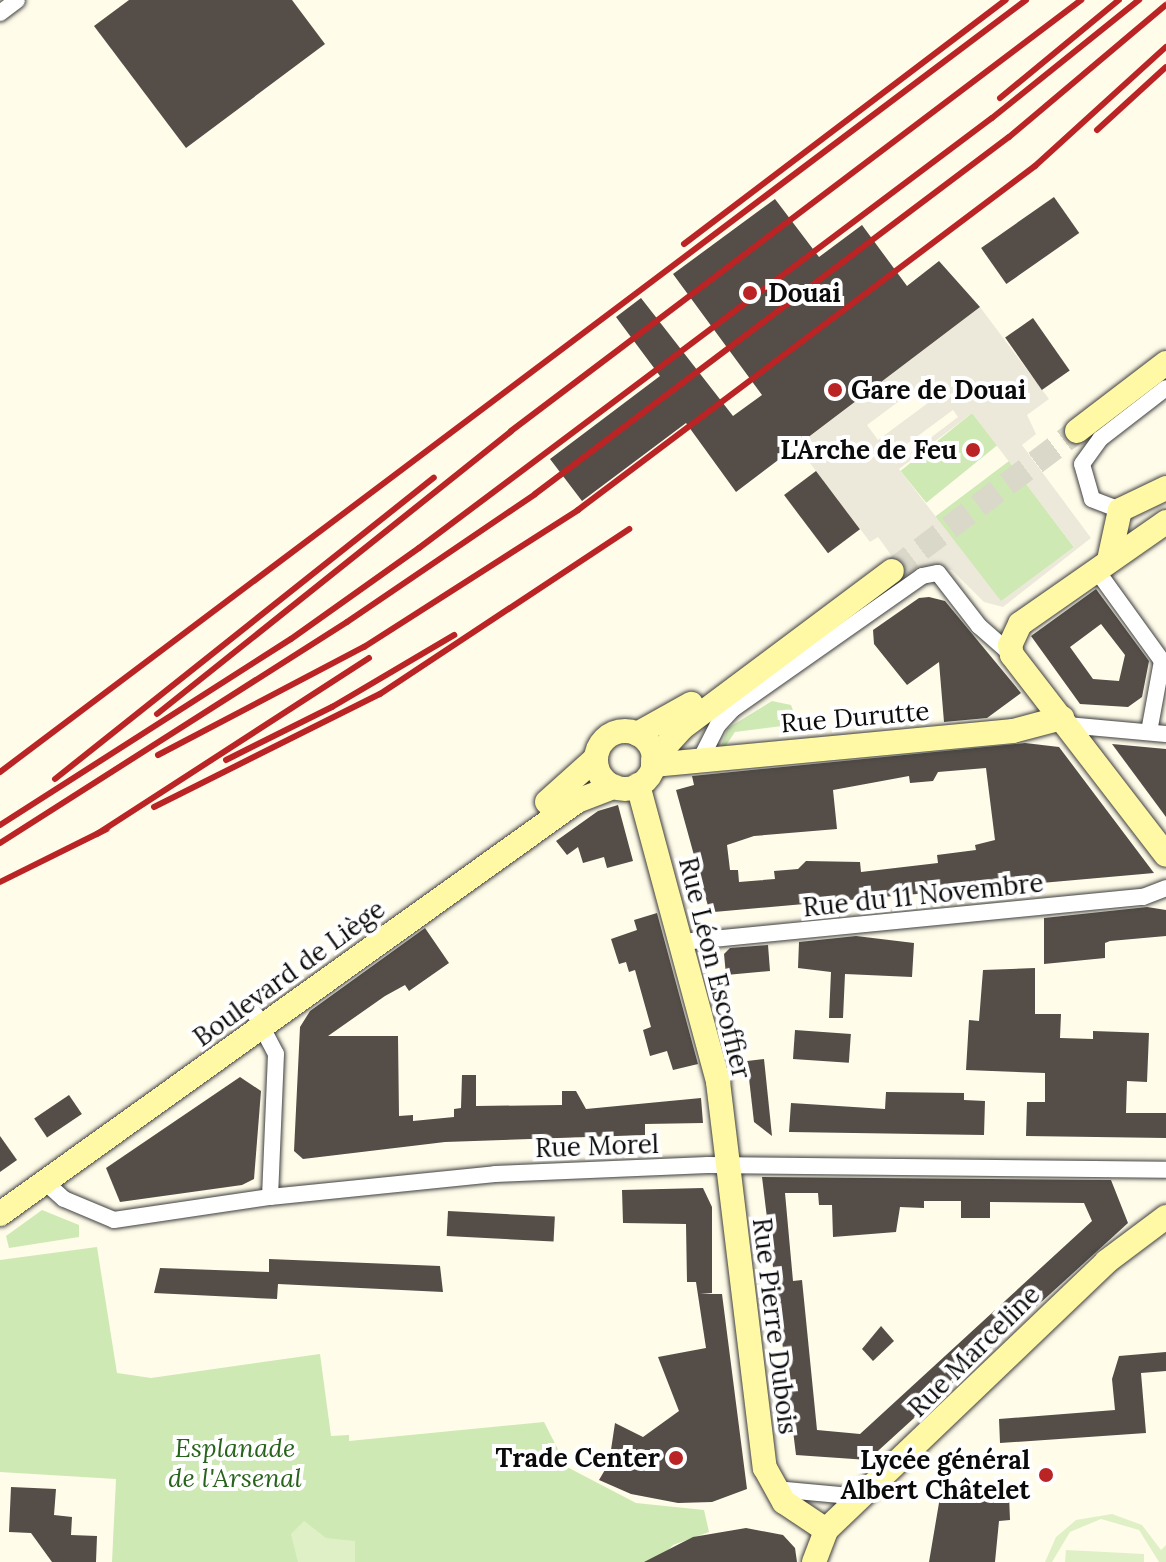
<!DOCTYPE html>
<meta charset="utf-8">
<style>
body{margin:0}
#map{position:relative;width:1166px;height:1562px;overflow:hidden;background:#fffcea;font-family:Lora,serif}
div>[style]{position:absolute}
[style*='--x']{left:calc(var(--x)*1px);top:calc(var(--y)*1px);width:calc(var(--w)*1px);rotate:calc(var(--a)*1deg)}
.green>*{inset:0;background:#cee9b4;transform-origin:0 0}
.pitch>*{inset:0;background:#e0f0c6}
.plaza>*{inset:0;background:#ede9da}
.building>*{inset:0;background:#544d48;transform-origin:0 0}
.secondary-tunnel>*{height:24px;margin-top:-12px;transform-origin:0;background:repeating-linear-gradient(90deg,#dad8c9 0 24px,transparent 0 36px)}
.roads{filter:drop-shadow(0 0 2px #3e3e3e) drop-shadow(0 0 2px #3e3e3e)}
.street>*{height:16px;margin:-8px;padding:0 8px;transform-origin:8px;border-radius:8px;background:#fff}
.secondary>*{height:24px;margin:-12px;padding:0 12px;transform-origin:12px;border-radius:12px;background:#fff8a5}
.secondary>.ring{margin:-12px;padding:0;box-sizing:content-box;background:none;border:24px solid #fff8a5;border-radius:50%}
.rail>*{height:6px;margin:-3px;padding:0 3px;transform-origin:3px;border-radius:3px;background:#bb2425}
.dots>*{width:22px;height:22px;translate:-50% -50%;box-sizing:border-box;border:4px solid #fff;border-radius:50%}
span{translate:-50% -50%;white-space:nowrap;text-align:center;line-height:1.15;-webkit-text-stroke:8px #fff;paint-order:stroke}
.poi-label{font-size:26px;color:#0b0b0b;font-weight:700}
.left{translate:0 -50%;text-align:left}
.right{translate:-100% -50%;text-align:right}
.street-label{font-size:26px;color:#0b0b0b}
.park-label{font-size:26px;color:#28631c;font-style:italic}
</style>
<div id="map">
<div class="green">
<div style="left:972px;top:413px;width:41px;height:92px;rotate:51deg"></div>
<div style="left:1009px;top:461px;width:108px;height:93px;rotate:53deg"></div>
<div style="clip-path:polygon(772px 701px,791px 705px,798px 724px,735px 732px,724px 748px,721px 746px,728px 728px)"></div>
<div style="clip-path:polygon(42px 1210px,79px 1225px,79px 1237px,9px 1248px,6px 1236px)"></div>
<div style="clip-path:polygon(97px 1247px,117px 1373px,151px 1378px,320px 1354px,331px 1436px,349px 1435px,349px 1441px,544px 1422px,567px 1467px,636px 1503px,704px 1510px,709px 1532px,673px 1545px,656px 1562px,112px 1562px,116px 1479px,0 1472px,0 1260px)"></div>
</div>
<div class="pitch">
<div style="clip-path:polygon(1112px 1514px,1142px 1525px,1161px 1550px,1166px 1545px,1166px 1562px,1159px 1562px,1139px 1530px,1101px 1519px,1070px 1532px,1052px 1562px,1045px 1562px,1056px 1537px,1076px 1520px)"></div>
<div style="clip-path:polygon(304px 1521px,326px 1538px,355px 1541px,355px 1562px,298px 1562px,291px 1534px)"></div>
<div style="clip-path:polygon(1066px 1550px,1144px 1554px,1144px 1562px,1065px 1562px)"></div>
</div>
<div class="plaza">
<div style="clip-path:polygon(evenodd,980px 307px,1049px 399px,1027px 415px,1036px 434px,1022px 445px,1091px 538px,1003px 607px,984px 602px,952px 570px,925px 569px,907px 577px,878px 537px,870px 542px,797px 446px,980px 307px,929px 379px,940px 394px,878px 440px,867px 425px,929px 379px,980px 307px,953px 410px,958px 417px,896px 464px,891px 457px,896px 452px,953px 410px,980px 307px,972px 413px,1074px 547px,1001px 601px,899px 469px,972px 413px)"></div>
</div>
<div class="building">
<div style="clip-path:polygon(129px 0,292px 0,325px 44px,186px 148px,94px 26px)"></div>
<div style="left:1054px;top:197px;width:44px;height:89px;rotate:55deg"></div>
<div style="clip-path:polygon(775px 199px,819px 257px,862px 225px,907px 286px,939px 261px,980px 307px,736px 492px,686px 423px,582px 501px,550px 459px,660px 376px,616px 317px,641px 298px,733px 416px,762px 395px,673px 274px)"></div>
<div style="left:1033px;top:318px;width:64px;height:34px;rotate:55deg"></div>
<div style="left:816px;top:471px;width:73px;height:40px;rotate:53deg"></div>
<div style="clip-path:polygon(evenodd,1096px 589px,1149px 661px,1142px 697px,1128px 707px,1080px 704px,1031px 636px,1096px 589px,1101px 624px,1125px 655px,1119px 681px,1093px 679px,1070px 647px,1101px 624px)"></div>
<div style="clip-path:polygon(929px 597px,945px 601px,1021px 693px,987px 718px,944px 722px,939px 662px,907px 685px,874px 644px,873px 630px,919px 598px)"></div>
<div style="clip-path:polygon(evenodd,1025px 743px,1059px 747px,1154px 873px,714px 912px,714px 906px,708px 906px,676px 790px,694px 785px,692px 776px,1025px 743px,986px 768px,995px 840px,975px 845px,976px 850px,937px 855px,938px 863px,861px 872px,860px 862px,806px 861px,798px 869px,774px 871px,775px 879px,739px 882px,738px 870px,730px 870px,727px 845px,754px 836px,837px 829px,833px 790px,909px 776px,910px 783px,933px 781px,938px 772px,986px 768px)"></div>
<div style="clip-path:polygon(1112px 744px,1166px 749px,1166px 817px)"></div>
<div style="clip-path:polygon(618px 805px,633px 861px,607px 868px,604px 857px,583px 863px,578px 847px,567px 855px,556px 841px,598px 811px)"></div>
<div style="clip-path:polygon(1147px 907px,1166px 910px,1166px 936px,1110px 941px,1105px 943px,1105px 958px,1044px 964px,1044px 918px)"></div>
<div style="clip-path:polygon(657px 913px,698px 1064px,673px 1070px,667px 1051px,650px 1056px,643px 1030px,651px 1027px,635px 970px,629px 972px,626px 962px,619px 964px,611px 939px,637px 930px,634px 920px)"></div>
<div style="clip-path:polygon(425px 928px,449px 963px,409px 991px,405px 985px,385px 996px,328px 1036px,398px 1036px,399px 1116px,413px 1115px,413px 1121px,454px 1117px,454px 1109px,461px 1108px,462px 1075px,476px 1075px,476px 1106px,562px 1105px,562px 1091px,576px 1091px,586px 1109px,701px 1098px,703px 1123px,645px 1124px,645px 1135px,445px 1142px,303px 1159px,294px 1151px,300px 1027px,310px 1011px)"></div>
<div style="clip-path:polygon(856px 936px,914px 943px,912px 977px,845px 974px,843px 1018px,829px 1018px,831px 972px,798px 968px,799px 942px)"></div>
<div style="clip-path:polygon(768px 945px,770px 971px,726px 975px,724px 954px,730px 948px)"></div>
<div style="clip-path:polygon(1035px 968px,1035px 1014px,1061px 1014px,1060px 1038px,1093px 1039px,1093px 1031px,1149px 1033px,1147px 1082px,1127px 1081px,1126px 1113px,1166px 1113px,1166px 1138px,1026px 1136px,1027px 1102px,1045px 1102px,1045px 1073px,966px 1070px,969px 1020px,979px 1021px,983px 970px)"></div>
<div style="left:795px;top:1030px;width:56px;height:29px;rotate:4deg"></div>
<div style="clip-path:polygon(764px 1059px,769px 1107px,772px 1136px,754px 1122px,747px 1061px)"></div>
<div style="clip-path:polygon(240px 1077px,261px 1091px,254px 1179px,242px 1185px,120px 1202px,106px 1168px)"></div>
<div style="clip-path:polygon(886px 1092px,964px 1093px,964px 1100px,985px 1101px,984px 1135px,789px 1132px,791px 1103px,885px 1109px)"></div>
<div style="left:69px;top:1095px;width:23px;height:42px;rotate:56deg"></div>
<div style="clip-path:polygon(0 1136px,17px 1160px,0 1172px)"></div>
<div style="clip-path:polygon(evenodd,762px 1177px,1111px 1180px,1128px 1223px,868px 1460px,796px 1455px,762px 1177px,785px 1193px,818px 1193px,819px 1205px,832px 1205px,833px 1237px,896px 1232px,900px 1207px,924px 1208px,924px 1201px,961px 1201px,961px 1218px,990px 1218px,990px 1202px,1084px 1203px,1092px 1221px,860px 1434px,817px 1430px,802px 1280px,793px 1281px,785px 1193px)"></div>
<div style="clip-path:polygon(703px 1188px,712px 1207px,712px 1293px,700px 1294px,722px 1294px,747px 1489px,712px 1502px,678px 1503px,631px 1494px,599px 1480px,609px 1463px,615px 1423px,643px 1437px,679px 1411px,658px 1357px,706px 1348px,696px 1282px,687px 1282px,686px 1224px,623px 1223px,622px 1190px)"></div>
<div style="left:448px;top:1211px;width:107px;height:25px;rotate:3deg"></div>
<div style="clip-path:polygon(269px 1259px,440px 1266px,443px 1292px,278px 1284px,277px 1299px,154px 1293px,160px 1268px,269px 1272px)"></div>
<div style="clip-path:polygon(881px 1326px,894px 1341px,873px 1361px,862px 1349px)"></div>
<div style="clip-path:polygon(1166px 1352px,1166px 1371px,1141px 1373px,1146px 1433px,1000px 1443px,999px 1419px,1115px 1410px,1112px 1379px,1119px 1356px)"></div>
<div style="clip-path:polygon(11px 1487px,56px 1489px,54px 1515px,72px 1517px,71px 1535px,97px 1536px,96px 1562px,52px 1562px,31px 1533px,9px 1532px)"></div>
<div style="clip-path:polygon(1009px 1495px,1010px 1520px,999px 1521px,995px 1562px,929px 1562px,940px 1497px)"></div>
<div style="clip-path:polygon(746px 1528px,783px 1535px,795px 1548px,797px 1562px,644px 1562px,693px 1537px)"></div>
</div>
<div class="secondary-tunnel">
<div style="--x:892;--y:571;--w:232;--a:-37.1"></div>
</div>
<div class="roads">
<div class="street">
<div style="--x:0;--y:13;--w:21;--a:-37"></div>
<div style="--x:1120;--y:510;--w:30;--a:-159"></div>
<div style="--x:1092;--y:499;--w:36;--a:-106"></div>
<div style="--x:1082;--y:464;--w:31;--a:-54"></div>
<div style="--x:1100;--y:439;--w:83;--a:-37.7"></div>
<div style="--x:1095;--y:568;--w:115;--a:54.2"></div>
<div style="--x:1162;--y:661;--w:72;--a:100.4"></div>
<div style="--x:1067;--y:725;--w:99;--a:5.2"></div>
<div style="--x:700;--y:760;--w:39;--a:-63"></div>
<div style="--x:718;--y:725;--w:22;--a:-47"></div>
<div style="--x:733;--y:709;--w:231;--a:-35.1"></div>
<div style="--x:922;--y:576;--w:16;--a:-11"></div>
<div style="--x:938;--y:573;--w:67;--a:52.3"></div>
<div style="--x:979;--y:626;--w:44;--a:41.3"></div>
<div style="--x:682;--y:942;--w:463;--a:-5.6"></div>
<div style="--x:1143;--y:897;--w:25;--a:-21"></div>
<div style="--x:255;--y:1014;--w:45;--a:62.3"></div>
<div style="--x:276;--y:1054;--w:143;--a:92.4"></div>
<div style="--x:45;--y:1182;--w:25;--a:42"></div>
<div style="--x:64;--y:1199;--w:54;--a:22.8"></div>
<div style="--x:114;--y:1220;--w:158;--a:-8.4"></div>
<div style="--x:270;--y:1197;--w:226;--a:-5.8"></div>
<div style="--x:495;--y:1174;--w:213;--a:-2.4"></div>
<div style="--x:708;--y:1165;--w:458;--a:0.6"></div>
<div style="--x:775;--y:1489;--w:87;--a:5.3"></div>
</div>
<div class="secondary">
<div style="--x:1077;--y:431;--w:112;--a:-37.4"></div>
<div style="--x:1166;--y:522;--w:178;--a:145.1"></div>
<div style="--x:1020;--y:624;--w:23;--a:115"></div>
<div style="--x:1010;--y:645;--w:10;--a:79"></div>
<div style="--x:1012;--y:655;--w:252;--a:52.4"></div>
<div style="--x:1109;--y:560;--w:51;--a:-77.6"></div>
<div style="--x:1120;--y:510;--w:51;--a:-25.6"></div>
<div class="ring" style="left:596px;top:731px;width:34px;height:34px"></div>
<div style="--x:637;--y:734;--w:62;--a:-29.1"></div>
<div style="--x:653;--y:760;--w:43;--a:-47.8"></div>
<div style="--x:682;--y:728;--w:262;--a:-36.8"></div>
<div style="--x:653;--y:765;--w:362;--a:-5.4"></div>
<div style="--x:1013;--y:731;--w:51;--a:-14.9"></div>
<div style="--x:638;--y:785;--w:308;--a:74.9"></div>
<div style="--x:718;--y:1082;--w:389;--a:83.1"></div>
<div style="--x:765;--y:1468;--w:39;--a:61"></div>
<div style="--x:784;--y:1502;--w:50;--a:33.7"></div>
<div style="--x:547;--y:802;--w:66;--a:-41.9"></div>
<div style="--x:0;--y:1214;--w:710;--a:-35.59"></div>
<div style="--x:577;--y:801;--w:40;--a:-21"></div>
<div style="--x:814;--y:1562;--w:34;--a:-69"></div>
<div style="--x:826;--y:1530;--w:388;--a:-43.7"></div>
<div style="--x:1106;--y:1262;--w:75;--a:-36.9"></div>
</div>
</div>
<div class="rail">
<div style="--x:1000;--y:98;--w:154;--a:-39.5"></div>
<div style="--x:1097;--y:130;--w:93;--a:-42.4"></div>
<div style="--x:684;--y:244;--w:404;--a:-37.2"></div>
<div style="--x:157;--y:714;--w:453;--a:-38.6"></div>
<div style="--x:511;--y:431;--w:715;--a:-37.09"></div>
<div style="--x:158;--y:755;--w:233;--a:-27.7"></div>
<div style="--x:364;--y:647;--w:254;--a:-32.6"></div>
<div style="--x:578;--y:510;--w:572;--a:-36.97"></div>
<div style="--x:1035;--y:166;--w:177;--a:-42.3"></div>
<div style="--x:226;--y:760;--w:119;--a:-26.6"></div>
<div style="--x:332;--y:707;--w:142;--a:-30.5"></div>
<div style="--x:0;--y:772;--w:1284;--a:-36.96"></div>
<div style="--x:55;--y:779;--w:484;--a:-38.5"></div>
<div style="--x:154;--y:807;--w:253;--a:-26.6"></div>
<div style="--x:380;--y:694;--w:299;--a:-33.5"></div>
<div style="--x:0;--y:825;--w:345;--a:-32.6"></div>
<div style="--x:291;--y:639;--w:157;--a:-35.4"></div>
<div style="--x:419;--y:548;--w:716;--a:-36.89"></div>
<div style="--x:992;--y:118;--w:189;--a:-38.8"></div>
<div style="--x:97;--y:834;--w:324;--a:-32.9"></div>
<div style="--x:0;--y:843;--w:411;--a:-32.5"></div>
<div style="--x:347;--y:622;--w:227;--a:-34.2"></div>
<div style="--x:535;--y:494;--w:593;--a:-36.99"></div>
<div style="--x:1009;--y:137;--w:205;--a:-40.1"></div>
<div style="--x:0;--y:882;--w:119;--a:-26.4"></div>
</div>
<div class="dots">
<div style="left:750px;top:293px;background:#bb2425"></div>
<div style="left:835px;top:390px;background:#bb2425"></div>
<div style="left:973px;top:450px;background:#bb2425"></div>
<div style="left:676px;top:1458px;background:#bb2425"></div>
<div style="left:1046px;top:1475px;background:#bb2425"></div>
</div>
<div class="poi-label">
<span class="left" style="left:768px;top:293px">Douai</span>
<span class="left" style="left:851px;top:390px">Gare de Douai</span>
<span class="right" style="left:957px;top:450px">L'Arche de Feu</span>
<span class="right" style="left:660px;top:1458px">Trade Center</span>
<span class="right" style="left:1030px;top:1475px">Lycée général<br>Albert Châtelet</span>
</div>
<div class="street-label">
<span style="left:855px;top:717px;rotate:-5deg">Rue Durutte</span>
<span style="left:923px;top:895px;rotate:-6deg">Rue du 11 Novembre</span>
<span style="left:715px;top:968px;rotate:76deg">Rue Léon Escoffier</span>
<span style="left:289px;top:973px;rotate:-36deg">Boulevard de Liège</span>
<span style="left:597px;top:1146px;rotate:-2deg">Rue Morel</span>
<span style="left:775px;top:1326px;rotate:83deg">Rue Pierre Dubois</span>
<span style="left:974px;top:1351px;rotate:-45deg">Rue Marceline</span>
</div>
<div class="park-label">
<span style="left:235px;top:1463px">Esplanade<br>de l'Arsenal</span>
</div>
</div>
